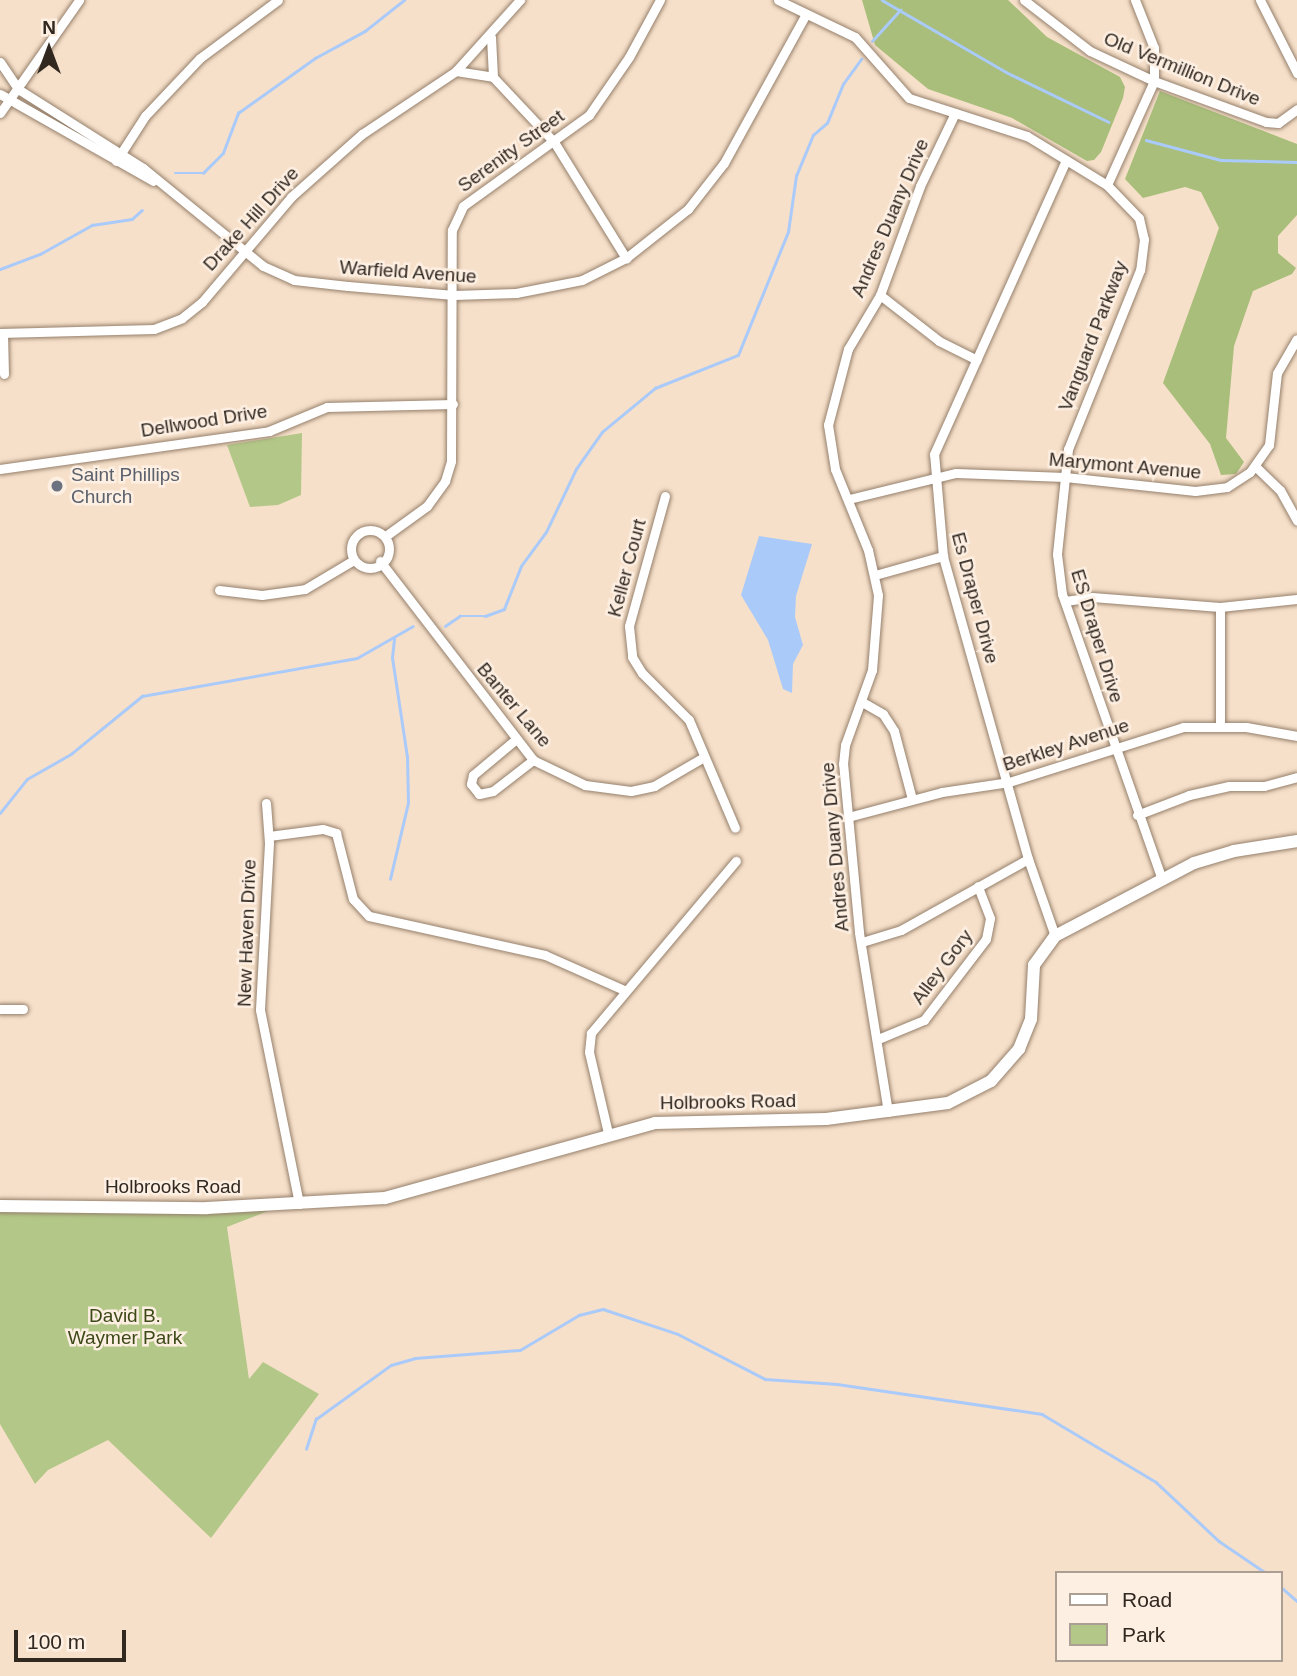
<!DOCTYPE html>
<style>
body{margin:0}
#map{position:relative;width:1297px;height:1676px;overflow:hidden;background:#f7e0ca;font-family:Helvetica,sans-serif}
div>[style]{position:absolute}
[style*='--x']{left:calc(var(--x)*1px);top:calc(var(--y)*1px);width:calc(var(--w)*1px);rotate:calc(var(--a)*1deg)}
.green>*{inset:0;background:#b3c888}
.forest>*{inset:0;background:#a8be7a}
.water>*{inset:0;background:#aacaf9}
.stream>*{height:2.5px;margin:-1.25px;padding:0 1.25px;transform-origin:1.25px;border-radius:1.25px;background:#aacaf9}
.roads{filter:drop-shadow(0 0 2px #95806c) drop-shadow(0 0 2px #95806c)}
.street>*{height:9px;margin:-4.5px;padding:0 4.5px;transform-origin:4.5px;border-radius:4.5px;background:#fff}
.street>.ring{margin:-4.5px;padding:0;box-sizing:content-box;background:none;border:9px solid #fff;border-radius:50%}
.secondary>*{height:12px;margin:-6px;padding:0 6px;transform-origin:6px;border-radius:6px;background:#fff}
.dots>*{width:19px;height:19px;translate:-50% -50%;box-sizing:border-box;border:4px solid #fdefe2;border-radius:50%}
span{translate:-50% -50%;white-space:nowrap;text-align:center;line-height:1.15;-webkit-text-stroke:5px #fdefe2;paint-order:stroke}
.street-label{font-size:19px;color:#312820}
.worship-label{font-size:19px;color:#5b616d}
.left{translate:0 -50%;text-align:left}
.park-label{font-size:19px;color:#3b4917}
.legend{position:absolute;left:1055px;top:1571px;width:228px;height:91px;box-sizing:border-box;background:#fdefe2;border:2px solid #ab9f94;margin:0;padding:9px 12px;list-style:none;font-size:21px;color:#312820}
.legend li{display:flex;align-items:center;gap:14px;height:35px}
.legend b{width:35px;border:2px solid #ab9f94}
.north{position:absolute;left:14px;top:14px;width:70px;height:70px;-webkit-text-stroke:5px #fdefe2;paint-order:stroke;rotate:0deg;font-size:19px;font-weight:700;line-height:28px;text-align:center;color:#312820}
.north::after{content:'';display:block;margin:auto;width:24px;height:32px;background:#312820;clip-path:polygon(50% 0,100% 100%,50% 72%,0 100%)}
.scale{position:absolute;left:14px;top:1630px;width:112px;height:32px;box-sizing:border-box;border:4px solid #312820;border-top:0;padding-left:9px;font-size:21px;line-height:24px;white-space:nowrap;color:#312820;-webkit-text-stroke:5px #fdefe2;paint-order:stroke}
</style>
<div id="map">
<div class="green">
<div style="clip-path:polygon(302px 433px,301px 495px,278px 505px,250px 507px,227px 445px)"></div>
<div style="clip-path:polygon(271px 1210px,227px 1227px,249px 1379px,263px 1362px,319px 1394px,211px 1538px,108px 1440px,48px 1470px,35px 1484px,0 1424px,0 1212px)"></div>
</div>
<div class="forest">
<div style="clip-path:polygon(862px 0,1008px 0,1047px 37px,1120px 77px,1125px 87px,1123px 98px,1101px 152px,1094px 160px,1087px 161px,1012px 118px,928px 89px,875px 45px)"></div>
<div style="clip-path:polygon(1160px 91px,1297px 144px,1297px 215px,1278px 236px,1278px 253px,1296px 268px,1292px 274px,1253px 291px,1234px 346px,1226px 438px,1244px 462px,1236px 474px,1221px 475px,1210px 444px,1163px 383px,1219px 228px,1201px 192px,1185px 187px,1143px 198px,1125px 179px)"></div>
</div>
<div class="water">
<div style="clip-path:polygon(759px 536px,812px 544px,796px 596px,795px 617px,803px 645px,793px 664px,792px 693px,783px 689px,768px 640px,741px 595px)"></div>
</div>
<div class="stream">
<div style="--x:882;--y:0;--w:143;--a:30.1"></div>
<div style="--x:1006;--y:72;--w:114;--a:25.9"></div>
<div style="--x:872;--y:41;--w:42;--a:-47.9"></div>
<div style="--x:1146;--y:140;--w:78;--a:14.9"></div>
<div style="--x:1221;--y:160;--w:76;--a:1.5"></div>
<div style="--x:175;--y:173;--w:28;--a:0"></div>
<div style="--x:203;--y:173;--w:28;--a:-45"></div>
<div style="--x:223;--y:153;--w:43;--a:-69.4"></div>
<div style="--x:238;--y:113;--w:95;--a:-35.5"></div>
<div style="--x:315;--y:58;--w:57;--a:-28.4"></div>
<div style="--x:365;--y:31;--w:50;--a:-38.5"></div>
<div style="--x:0;--y:269;--w:43;--a:-20.6"></div>
<div style="--x:40;--y:254;--w:60;--a:-29.1"></div>
<div style="--x:92;--y:225;--w:40;--a:-8.5"></div>
<div style="--x:132;--y:219;--w:13;--a:-42"></div>
<div style="--x:445;--y:626;--w:18;--a:-34"></div>
<div style="--x:460;--y:616;--w:25;--a:0"></div>
<div style="--x:485;--y:616;--w:20;--a:-20"></div>
<div style="--x:504;--y:609;--w:46;--a:-68.4"></div>
<div style="--x:521;--y:566;--w:42;--a:-53.7"></div>
<div style="--x:546;--y:532;--w:70;--a:-64.5"></div>
<div style="--x:576;--y:469;--w:45;--a:-54.9"></div>
<div style="--x:602;--y:432;--w:69;--a:-39.7"></div>
<div style="--x:655;--y:388;--w:89;--a:-21.7"></div>
<div style="--x:738;--y:355;--w:133;--a:-67.9"></div>
<div style="--x:788;--y:232;--w:57;--a:-81.9"></div>
<div style="--x:796;--y:176;--w:44;--a:-67.5"></div>
<div style="--x:813;--y:135;--w:18;--a:-41"></div>
<div style="--x:827;--y:123;--w:42;--a:-67.7"></div>
<div style="--x:843;--y:84;--w:31;--a:-54"></div>
<div style="--x:0;--y:813;--w:43;--a:-51.5"></div>
<div style="--x:27;--y:779;--w:51;--a:-29.6"></div>
<div style="--x:71;--y:754;--w:92;--a:-39.2"></div>
<div style="--x:142;--y:696;--w:218;--a:-10"></div>
<div style="--x:357;--y:658;--w:64;--a:-29.7"></div>
<div style="--x:390;--y:879;--w:78;--a:-76.7"></div>
<div style="--x:408;--y:803;--w:46;--a:-91.2"></div>
<div style="--x:407;--y:757;--w:100;--a:-98.6"></div>
<div style="--x:392;--y:658;--w:19;--a:-84"></div>
<div style="--x:306;--y:1449;--w:32;--a:-72"></div>
<div style="--x:316;--y:1419;--w:92;--a:-35.8"></div>
<div style="--x:391;--y:1365;--w:25;--a:-16"></div>
<div style="--x:415;--y:1358;--w:105;--a:-4.4"></div>
<div style="--x:520;--y:1350;--w:69;--a:-30.7"></div>
<div style="--x:579;--y:1315;--w:25;--a:-14"></div>
<div style="--x:603;--y:1309;--w:79;--a:18.4"></div>
<div style="--x:678;--y:1334;--w:98;--a:27.3"></div>
<div style="--x:765;--y:1379;--w:72;--a:4"></div>
<div style="--x:837;--y:1384;--w:207;--a:8.3"></div>
<div style="--x:1042;--y:1414;--w:133;--a:30.8"></div>
<div style="--x:1156;--y:1482;--w:86;--a:43.1"></div>
<div style="--x:1219;--y:1541;--w:57;--a:34.2"></div>
<div style="--x:1281;--y:1587;--w:21;--a:41"></div>
</div>
<div class="roads">
<div class="street">
<div style="--x:778;--y:0;--w:85;--a:25.7"></div>
<div style="--x:855;--y:37;--w:81;--a:48.5"></div>
<div style="--x:909;--y:98;--w:124;--a:17.9"></div>
<div style="--x:1027;--y:136;--w:94;--a:31.5"></div>
<div style="--x:1107;--y:185;--w:46;--a:45.9"></div>
<div style="--x:1139;--y:218;--w:22;--a:77"></div>
<div style="--x:1144;--y:239;--w:31;--a:97"></div>
<div style="--x:1140;--y:270;--w:193;--a:111.9"></div>
<div style="--x:1068;--y:449;--w:106;--a:96"></div>
<div style="--x:1057;--y:554;--w:40;--a:82.9"></div>
<div style="--x:1062;--y:594;--w:302;--a:70.7"></div>
<div style="--x:1024;--y:0;--w:83;--a:37.7"></div>
<div style="--x:1090;--y:51;--w:71;--a:25.1"></div>
<div style="--x:1154;--y:81;--w:119;--a:20.1"></div>
<div style="--x:1266;--y:122;--w:12;--a:5"></div>
<div style="--x:1278;--y:123;--w:24;--a:-36"></div>
<div style="--x:1260;--y:0;--w:82;--a:63.1"></div>
<div style="--x:491;--y:37;--w:40;--a:87.1"></div>
<div style="--x:493;--y:77;--w:89;--a:46.8"></div>
<div style="--x:554;--y:142;--w:137;--a:58.2"></div>
<div style="--x:0;--y:62;--w:32;--a:56"></div>
<div style="--x:18;--y:89;--w:148;--a:32.3"></div>
<div style="--x:143;--y:168;--w:155;--a:39.2"></div>
<div style="--x:263;--y:266;--w:34;--a:24"></div>
<div style="--x:294;--y:280;--w:54;--a:6.3"></div>
<div style="--x:348;--y:286;--w:106;--a:4.9"></div>
<div style="--x:454;--y:295;--w:62;--a:-1.8"></div>
<div style="--x:516;--y:293;--w:67;--a:-11.1"></div>
<div style="--x:582;--y:280;--w:49;--a:-26.6"></div>
<div style="--x:626;--y:258;--w:79;--a:-38.3"></div>
<div style="--x:688;--y:209;--w:58;--a:-52"></div>
<div style="--x:724;--y:163;--w:170;--a:-61.2"></div>
<div style="--x:456;--y:71;--w:37;--a:9"></div>
<div style="--x:0;--y:94;--w:176;--a:29.6"></div>
<div style="--x:0;--y:113;--w:138;--a:-55"></div>
<div style="--x:116;--y:161;--w:54;--a:-57.2"></div>
<div style="--x:145;--y:116;--w:80;--a:-46.5"></div>
<div style="--x:200;--y:58;--w:97;--a:-36.6"></div>
<div style="--x:1107;--y:185;--w:114;--a:-65.7"></div>
<div style="--x:1154;--y:81;--w:33;--a:-90"></div>
<div style="--x:1154;--y:48;--w:52;--a:-111.6"></div>
<div style="--x:880;--y:295;--w:75;--a:37.9"></div>
<div style="--x:939;--y:341;--w:42;--a:26.6"></div>
<div style="--x:0;--y:333;--w:154;--a:-1.5"></div>
<div style="--x:154;--y:329;--w:30;--a:-21"></div>
<div style="--x:182;--y:318;--w:26;--a:-39"></div>
<div style="--x:202;--y:302;--w:138;--a:-49.7"></div>
<div style="--x:291;--y:197;--w:95;--a:-41.6"></div>
<div style="--x:362;--y:134;--w:113;--a:-33.8"></div>
<div style="--x:456;--y:71;--w:96;--a:-48"></div>
<div style="--x:3;--y:333;--w:41;--a:88.6"></div>
<div style="--x:1256;--y:467;--w:33;--a:44"></div>
<div style="--x:1280;--y:490;--w:35;--a:61"></div>
<div style="--x:0;--y:469;--w:272;--a:-8"></div>
<div style="--x:269;--y:431;--w:63;--a:-22.5"></div>
<div style="--x:327;--y:407;--w:126;--a:-1.4"></div>
<div style="--x:665;--y:496;--w:135;--a:105.5"></div>
<div style="--x:629;--y:626;--w:31;--a:84"></div>
<div style="--x:632;--y:657;--w:19;--a:58"></div>
<div style="--x:642;--y:673;--w:66;--a:45"></div>
<div style="--x:689;--y:720;--w:117;--a:66.9"></div>
<div style="--x:849;--y:499;--w:110;--a:-13.7"></div>
<div style="--x:956;--y:473;--w:109;--a:2.1"></div>
<div style="--x:1065;--y:477;--w:131;--a:6.1"></div>
<div style="--x:1195;--y:491;--w:32;--a:-7"></div>
<div style="--x:1227;--y:487;--w:27;--a:-33"></div>
<div style="--x:1250;--y:472;--w:33;--a:-55"></div>
<div style="--x:1269;--y:445;--w:72;--a:-83.7"></div>
<div style="--x:1277;--y:373;--w:39;--a:-60"></div>
<div class="ring" style="left:351px;top:530px;width:29px;height:29px"></div>
<div style="--x:387;--y:535;--w:49;--a:-35.9"></div>
<div style="--x:427;--y:506;--w:31;--a:-54"></div>
<div style="--x:445;--y:481;--w:21;--a:-73"></div>
<div style="--x:451;--y:461;--w:231;--a:-89.8"></div>
<div style="--x:452;--y:230;--w:26;--a:-65"></div>
<div style="--x:463;--y:206;--w:155;--a:-35.8"></div>
<div style="--x:589;--y:115;--w:70;--a:-55.4"></div>
<div style="--x:629;--y:57;--w:65;--a:-61.5"></div>
<div style="--x:380;--y:561;--w:251;--a:52.4"></div>
<div style="--x:533;--y:760;--w:58;--a:25.7"></div>
<div style="--x:585;--y:785;--w:46;--a:7.4"></div>
<div style="--x:631;--y:791;--w:24;--a:-12"></div>
<div style="--x:654;--y:786;--w:58;--a:-30.1"></div>
<div style="--x:875;--y:575;--w:71;--a:-15.6"></div>
<div style="--x:219;--y:590;--w:43;--a:6.6"></div>
<div style="--x:262;--y:595;--w:43;--a:-7.9"></div>
<div style="--x:305;--y:589;--w:55;--a:-30.8"></div>
<div style="--x:1065;--y:601;--w:27;--a:-8"></div>
<div style="--x:1092;--y:597;--w:128;--a:4.5"></div>
<div style="--x:1220;--y:607;--w:77;--a:-5.9"></div>
<div style="--x:864;--y:703;--w:22;--a:30"></div>
<div style="--x:883;--y:714;--w:20;--a:57"></div>
<div style="--x:894;--y:731;--w:70;--a:75.2"></div>
<div style="--x:1220;--y:725;--w:118;--a:-90"></div>
<div style="--x:515;--y:740;--w:55;--a:140.2"></div>
<div style="--x:473;--y:775;--w:9;--a:103"></div>
<div style="--x:471;--y:784;--w:13;--a:51"></div>
<div style="--x:479;--y:794;--w:14;--a:-12"></div>
<div style="--x:493;--y:791;--w:51;--a:-37.8"></div>
<div style="--x:266;--y:803;--w:40;--a:85.7"></div>
<div style="--x:269;--y:843;--w:167;--a:93.1"></div>
<div style="--x:260;--y:1010;--w:198;--a:78.6"></div>
<div style="--x:1137;--y:815;--w:56;--a:-21"></div>
<div style="--x:1189;--y:795;--w:41;--a:-12.7"></div>
<div style="--x:1229;--y:786;--w:35;--a:0"></div>
<div style="--x:1264;--y:786;--w:34;--a:-15"></div>
<div style="--x:848;--y:817;--w:97;--a:-14.9"></div>
<div style="--x:942;--y:792;--w:68;--a:-8.5"></div>
<div style="--x:1009;--y:782;--w:182;--a:-17.5"></div>
<div style="--x:1183;--y:727;--w:63;--a:0"></div>
<div style="--x:1246;--y:727;--w:52;--a:10"></div>
<div style="--x:269;--y:836;--w:54;--a:-7.4"></div>
<div style="--x:323;--y:829;--w:14;--a:17"></div>
<div style="--x:336;--y:833;--w:68;--a:75.6"></div>
<div style="--x:353;--y:899;--w:23;--a:47"></div>
<div style="--x:369;--y:916;--w:180;--a:12.5"></div>
<div style="--x:545;--y:955;--w:86;--a:23.9"></div>
<div style="--x:1055;--y:936;--w:82;--a:-109.3"></div>
<div style="--x:1028;--y:859;--w:315;--a:-105.7"></div>
<div style="--x:943;--y:556;--w:102;--a:-95"></div>
<div style="--x:934;--y:454;--w:322;--a:-65.8"></div>
<div style="--x:862;--y:942;--w:41;--a:-17.1"></div>
<div style="--x:901;--y:930;--w:145;--a:-29.2"></div>
<div style="--x:0;--y:1009;--w:23;--a:0"></div>
<div style="--x:878;--y:1039;--w:50;--a:-22.4"></div>
<div style="--x:924;--y:1020;--w:102;--a:-52.6"></div>
<div style="--x:986;--y:939;--w:21;--a:-79"></div>
<div style="--x:990;--y:918;--w:34;--a:-111"></div>
<div style="--x:888;--y:1112;--w:182;--a:-99.2"></div>
<div style="--x:859;--y:932;--w:169;--a:-95.4"></div>
<div style="--x:843;--y:764;--w:19;--a:-84"></div>
<div style="--x:845;--y:745;--w:80;--a:-70.2"></div>
<div style="--x:872;--y:670;--w:75;--a:-85.4"></div>
<div style="--x:878;--y:595;--w:46;--a:-102.5"></div>
<div style="--x:868;--y:550;--w:87;--a:-112.2"></div>
<div style="--x:835;--y:469;--w:45;--a:-99"></div>
<div style="--x:828;--y:425;--w:79;--a:-75.3"></div>
<div style="--x:848;--y:349;--w:63;--a:-59.3"></div>
<div style="--x:880;--y:295;--w:116;--a:-69.8"></div>
<div style="--x:920;--y:186;--w:81;--a:-64.4"></div>
<div style="--x:608;--y:1133;--w:83;--a:-103.2"></div>
<div style="--x:589;--y:1052;--w:19;--a:-84"></div>
<div style="--x:591;--y:1033;--w:225;--a:-49.9"></div>
</div>
<div class="secondary">
<div style="--x:0;--y:1206;--w:207;--a:0.6"></div>
<div style="--x:207;--y:1208;--w:178;--a:-3.2"></div>
<div style="--x:385;--y:1198;--w:280;--a:-15.5"></div>
<div style="--x:655;--y:1123;--w:171;--a:-1.3"></div>
<div style="--x:826;--y:1119;--w:123;--a:-7.5"></div>
<div style="--x:948;--y:1103;--w:48;--a:-27.1"></div>
<div style="--x:991;--y:1081;--w:43;--a:-48.8"></div>
<div style="--x:1019;--y:1049;--w:32;--a:-68"></div>
<div style="--x:1031;--y:1019;--w:54;--a:-86.8"></div>
<div style="--x:1034;--y:965;--w:36;--a:-54"></div>
<div style="--x:1055;--y:936;--w:157;--a:-27.7"></div>
<div style="--x:1194;--y:863;--w:42;--a:-16.7"></div>
<div style="--x:1234;--y:851;--w:64;--a:-9"></div>
</div>
</div>
<div class="dots">
<div style="left:57px;top:486px;background:#6b7280"></div>
</div>
<div class="street-label">
<span style="left:1182px;top:69px;rotate:22deg">Old Vermillion Drive</span>
<span style="left:511px;top:151px;rotate:-36deg">Serenity Street</span>
<span style="left:890px;top:218px;rotate:-67deg">Andres Duany Drive</span>
<span style="left:251px;top:219px;rotate:-48deg">Drake Hill Drive</span>
<span style="left:408px;top:272px;rotate:4deg">Warfield Avenue</span>
<span style="left:1093px;top:336px;rotate:-69deg">Vanguard Parkway</span>
<span style="left:204px;top:421px;rotate:-9deg">Dellwood Drive</span>
<span style="left:1125px;top:466px;rotate:5deg">Marymont Avenue</span>
<span style="left:627px;top:568px;rotate:-75deg">Keller Court</span>
<span style="left:975px;top:598px;rotate:75deg">Es Draper Drive</span>
<span style="left:1097px;top:636px;rotate:73deg">ES Draper Drive</span>
<span style="left:514px;top:705px;rotate:50deg">Banter Lane</span>
<span style="left:1066px;top:745px;rotate:-18deg">Berkley Avenue</span>
<span style="left:835px;top:847px;rotate:-95deg">Andres Duany Drive</span>
<span style="left:247px;top:933px;rotate:-88deg">New Haven Drive</span>
<span style="left:942px;top:967px;rotate:-53deg">Alley Gory</span>
<span style="left:728px;top:1102px;rotate:-1deg">Holbrooks Road</span>
<span style="left:173px;top:1187px">Holbrooks Road</span>
</div>
<div class="worship-label">
<span class="left" style="left:71px;top:486px">Saint Phillips<br>Church</span>
</div>
<div class="park-label">
<span style="left:125px;top:1327px">David B.<br>Waymer Park</span>
</div>
<ul class="legend">
<li><b style="height:9px;background:#fff"></b>Road</li>
<li><b style="height:19px;background:#b3c888"></b>Park</li>
</ul>
<div class="north">N</div>
<div class="scale">100 m</div>
</div>
